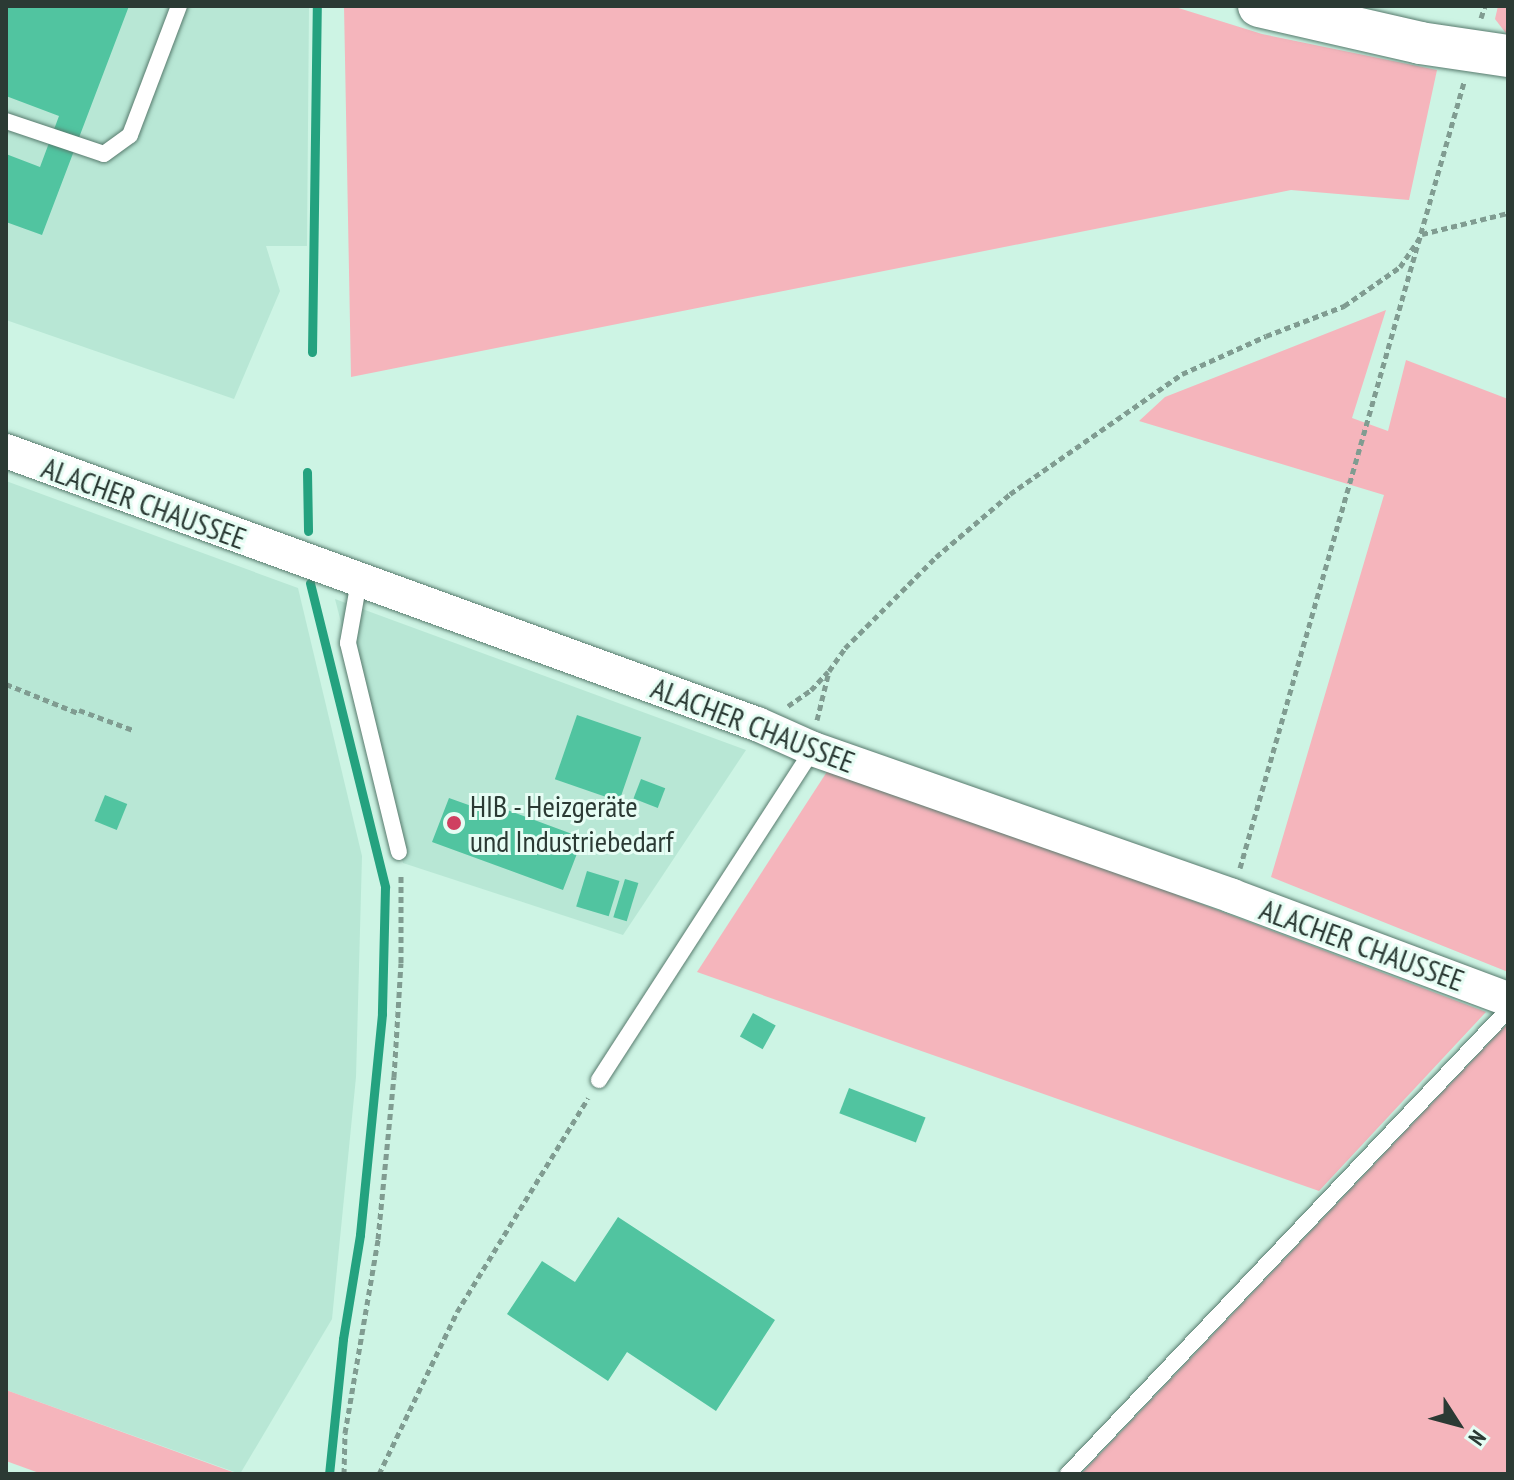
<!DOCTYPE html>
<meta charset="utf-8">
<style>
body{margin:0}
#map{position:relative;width:1514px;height:1480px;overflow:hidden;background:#cdf4e4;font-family:"PT Sans Narrow",sans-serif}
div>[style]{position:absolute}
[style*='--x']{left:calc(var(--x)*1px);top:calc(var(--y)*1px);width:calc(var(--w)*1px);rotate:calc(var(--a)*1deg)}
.built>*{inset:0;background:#b8e7d5}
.green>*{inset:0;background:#f5b5bc}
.stream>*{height:9px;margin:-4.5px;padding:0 4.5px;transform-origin:4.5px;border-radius:4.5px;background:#24a27f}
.building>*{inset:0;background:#51c4a0;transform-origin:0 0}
.path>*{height:5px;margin-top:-2.5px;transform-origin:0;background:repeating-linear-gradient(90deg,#809c91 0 6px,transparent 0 10px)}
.roads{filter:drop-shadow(0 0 2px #577a6d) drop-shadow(0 0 2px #577a6d)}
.service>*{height:16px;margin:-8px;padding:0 8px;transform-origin:8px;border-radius:8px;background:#fff}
.minor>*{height:34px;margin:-17px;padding:0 17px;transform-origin:17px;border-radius:17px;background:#fff}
.tertiary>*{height:42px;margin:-21px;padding:0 21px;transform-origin:21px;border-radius:21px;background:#fff}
.dots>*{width:22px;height:22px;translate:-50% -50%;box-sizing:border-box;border:4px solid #e6fdf4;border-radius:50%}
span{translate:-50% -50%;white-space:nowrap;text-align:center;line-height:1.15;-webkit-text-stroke:6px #e6fdf4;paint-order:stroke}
.street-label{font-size:30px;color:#2b3a34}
.poi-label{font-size:30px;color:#2b3a34}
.left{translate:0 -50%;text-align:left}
.frame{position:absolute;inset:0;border:8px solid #2b3a34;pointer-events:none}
.north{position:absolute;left:1418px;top:1384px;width:80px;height:80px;-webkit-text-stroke:6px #e6fdf4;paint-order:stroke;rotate:126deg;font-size:22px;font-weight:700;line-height:32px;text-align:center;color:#2b3a34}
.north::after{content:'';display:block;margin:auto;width:28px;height:36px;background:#2b3a34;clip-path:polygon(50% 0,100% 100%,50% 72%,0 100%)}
</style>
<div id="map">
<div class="built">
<div style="clip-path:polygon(6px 6px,309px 6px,307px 246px,266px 246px,280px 291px,234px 399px,6px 320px)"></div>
<div style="clip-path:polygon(6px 481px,298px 588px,362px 856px,356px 1077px,332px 1319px,240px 1474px,6px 1390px)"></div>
<div style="clip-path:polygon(335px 599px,746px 750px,623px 935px,403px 863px)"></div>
</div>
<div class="green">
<div style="clip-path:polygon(344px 6px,1172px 6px,1262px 34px,1437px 70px,1409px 200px,1291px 190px,351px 377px)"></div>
<div style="clip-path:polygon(1498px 6px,1508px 6px,1508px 36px,1495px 19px)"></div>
<div style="clip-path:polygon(1386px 310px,1352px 418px,1388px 431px,1406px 360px,1508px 399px,1508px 972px,1271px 877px,1384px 495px,1139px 421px,1165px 397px)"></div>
<div style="clip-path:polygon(832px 764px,1486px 1012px,1319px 1191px,697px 972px)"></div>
<div style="clip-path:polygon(1508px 1023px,1508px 1474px,1081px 1474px)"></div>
<div style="clip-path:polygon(6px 1390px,238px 1474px,42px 1474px,6px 1461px)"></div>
</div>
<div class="stream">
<div style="--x:312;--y:352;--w:346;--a:-89.2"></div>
<div style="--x:307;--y:472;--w:59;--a:89"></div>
<div style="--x:310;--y:583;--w:313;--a:76.1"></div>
<div style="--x:385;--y:887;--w:127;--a:91.4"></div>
<div style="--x:382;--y:1014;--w:222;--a:95.7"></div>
<div style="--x:360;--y:1235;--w:105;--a:99.3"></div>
<div style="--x:343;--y:1339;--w:136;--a:95.9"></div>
</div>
<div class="building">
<div style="clip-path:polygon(6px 6px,129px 6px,42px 235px,6px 222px,6px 154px,40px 167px,59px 116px,6px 96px)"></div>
<div style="left:577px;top:715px;width:68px;height:68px;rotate:19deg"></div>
<div style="left:641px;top:779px;width:26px;height:21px;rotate:21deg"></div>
<div style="left:105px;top:795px;width:24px;height:28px;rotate:22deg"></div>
<div style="clip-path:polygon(449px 798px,477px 808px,480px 800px,583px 838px,563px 890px,432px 842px)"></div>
<div style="left:587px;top:871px;width:34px;height:37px;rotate:17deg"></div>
<div style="left:625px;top:879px;width:14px;height:40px;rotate:17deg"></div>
<div style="left:753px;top:1013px;width:26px;height:27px;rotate:29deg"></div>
<div style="left:849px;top:1088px;width:82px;height:27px;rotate:21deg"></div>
<div style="clip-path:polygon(618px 1217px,775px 1320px,716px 1411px,627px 1352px,608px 1381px,507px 1314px,542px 1261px,575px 1282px)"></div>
</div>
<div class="path">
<div style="--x:1481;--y:18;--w:13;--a:-72"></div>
<div style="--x:6;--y:684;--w:78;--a:21.9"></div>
<div style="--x:788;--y:706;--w:28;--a:-35"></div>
<div style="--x:811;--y:690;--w:25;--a:-47"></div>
<div style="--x:79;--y:710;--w:58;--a:20.3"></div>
<div style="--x:817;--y:720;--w:50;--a:-76.2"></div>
<div style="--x:829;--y:671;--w:28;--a:-55"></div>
<div style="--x:845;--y:648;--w:129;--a:-45"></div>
<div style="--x:936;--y:557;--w:97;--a:-40.4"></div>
<div style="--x:1010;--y:494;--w:210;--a:-34.9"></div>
<div style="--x:1182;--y:374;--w:92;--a:-24.3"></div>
<div style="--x:1266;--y:336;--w:84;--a:-21"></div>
<div style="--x:1344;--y:306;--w:68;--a:-34.9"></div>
<div style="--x:1400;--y:267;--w:40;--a:-56"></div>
<div style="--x:1422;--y:234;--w:89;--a:-13.7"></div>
<div style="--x:1240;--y:868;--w:817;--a:-74.09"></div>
<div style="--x:344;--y:1474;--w:41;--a:-88.6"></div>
<div style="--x:345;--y:1433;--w:197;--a:-80.3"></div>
<div style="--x:378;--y:1239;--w:163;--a:-84.4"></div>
<div style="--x:394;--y:1077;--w:114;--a:-86.5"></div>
<div style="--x:401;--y:963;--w:90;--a:-90"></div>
<div style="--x:379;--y:1474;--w:180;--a:-64.3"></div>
<div style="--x:457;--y:1312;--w:251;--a:-58.5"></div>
</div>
<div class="roads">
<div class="service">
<div style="--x:6;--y:121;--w:103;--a:18.6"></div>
<div style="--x:104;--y:154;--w:32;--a:-36"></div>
<div style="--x:130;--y:135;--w:138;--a:-69.2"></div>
<div style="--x:359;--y:581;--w:63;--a:100.1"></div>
<div style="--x:348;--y:643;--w:215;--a:76.3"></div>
<div style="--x:599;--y:1080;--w:394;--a:-57.1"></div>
<div style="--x:1068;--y:1474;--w:639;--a:-46.52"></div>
</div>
<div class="minor">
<div style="--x:6;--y:451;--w:799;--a:19.98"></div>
<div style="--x:757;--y:724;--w:61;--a:24.1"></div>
<div style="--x:813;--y:749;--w:444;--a:19.3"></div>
<div style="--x:1232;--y:896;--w:286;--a:20.5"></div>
</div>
<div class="tertiary">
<div style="--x:1259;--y:6;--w:165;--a:12.9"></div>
<div style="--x:1420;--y:43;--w:89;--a:8.4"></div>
</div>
</div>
<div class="dots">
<div style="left:454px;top:823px;background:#cf4061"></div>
</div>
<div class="street-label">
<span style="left:144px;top:503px;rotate:20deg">ALACHER CHAUSSEE</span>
<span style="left:753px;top:725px;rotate:21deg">ALACHER CHAUSSEE</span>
<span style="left:1362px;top:945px;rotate:20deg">ALACHER CHAUSSEE</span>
</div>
<div class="poi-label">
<span class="left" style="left:470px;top:823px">HIB - Heizgeräte<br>und Industriebedarf</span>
</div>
<div class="frame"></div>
<div class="north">N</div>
</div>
